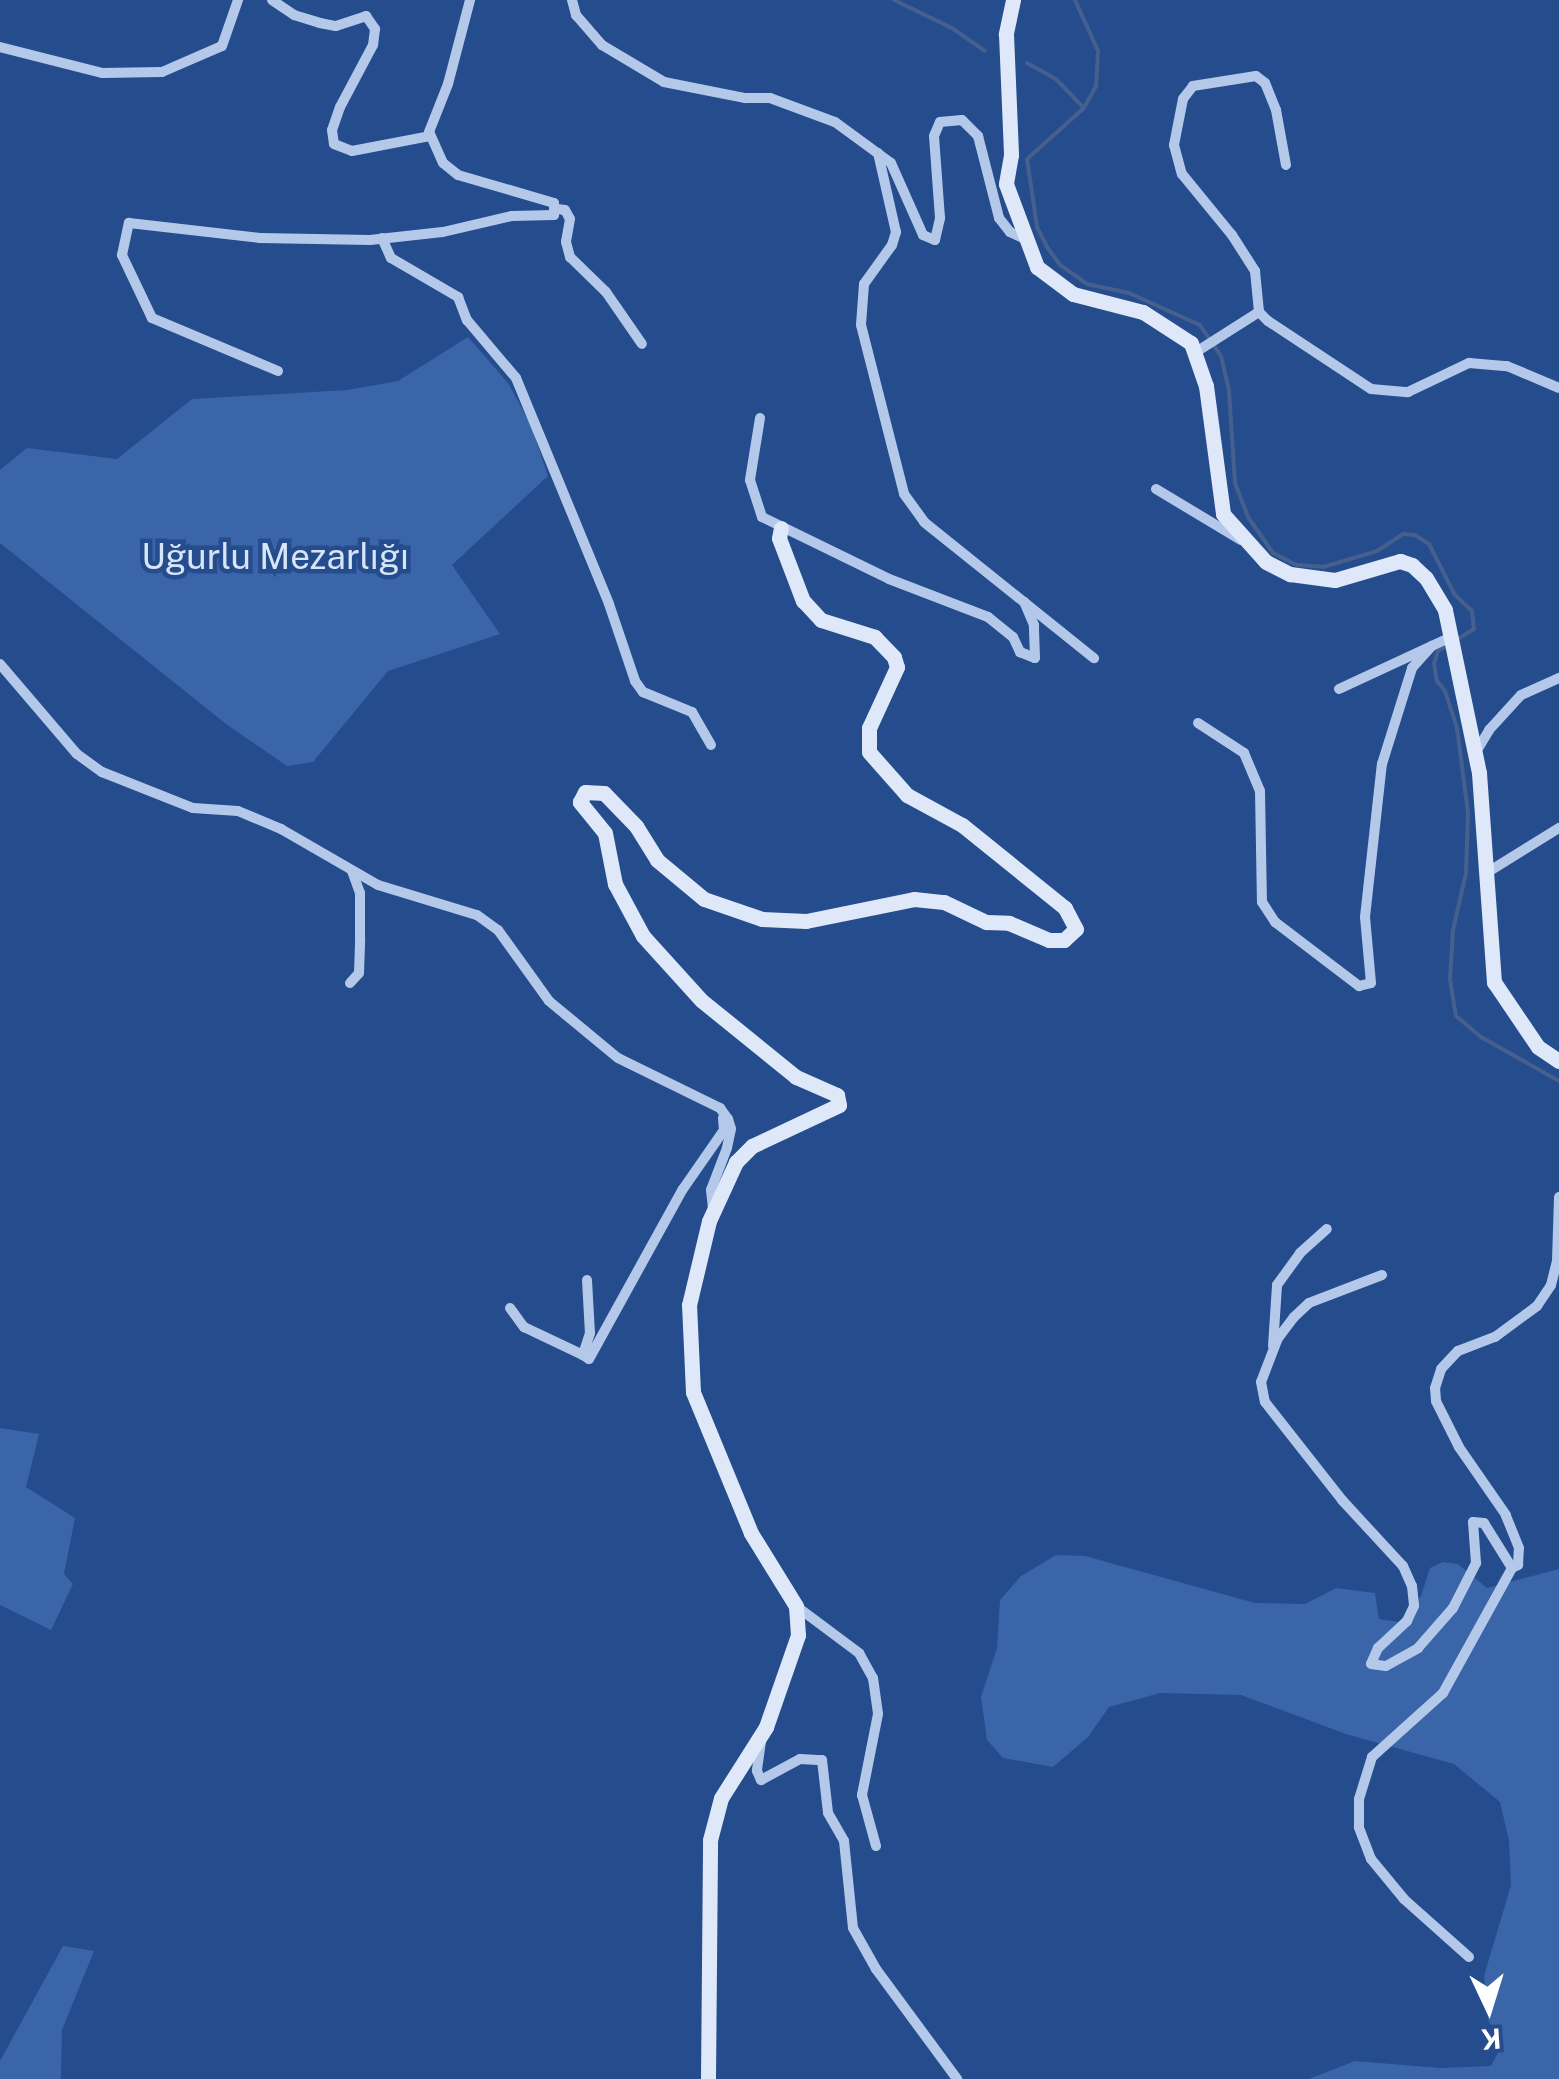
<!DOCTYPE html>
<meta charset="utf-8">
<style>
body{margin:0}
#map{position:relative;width:1559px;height:2079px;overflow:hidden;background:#254c8c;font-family:"Public Sans",sans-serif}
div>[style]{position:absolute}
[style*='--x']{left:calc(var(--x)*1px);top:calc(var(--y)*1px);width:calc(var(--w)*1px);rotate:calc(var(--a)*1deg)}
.green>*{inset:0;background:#3a65a8}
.stream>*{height:4px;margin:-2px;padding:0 2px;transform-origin:2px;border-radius:2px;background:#45608f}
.street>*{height:10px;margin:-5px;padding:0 5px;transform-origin:5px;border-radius:5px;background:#b4c9ea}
.secondary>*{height:15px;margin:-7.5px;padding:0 7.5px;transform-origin:7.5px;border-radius:7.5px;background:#dee8f8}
span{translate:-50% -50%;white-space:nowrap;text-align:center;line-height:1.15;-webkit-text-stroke:9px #254c8c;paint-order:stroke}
.park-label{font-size:35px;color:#d8e5f8}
.north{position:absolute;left:1439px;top:1959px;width:100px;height:100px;-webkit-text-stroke:8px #254c8c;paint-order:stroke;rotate:176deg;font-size:28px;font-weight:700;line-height:40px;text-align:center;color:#fff}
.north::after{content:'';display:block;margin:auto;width:35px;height:45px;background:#fff;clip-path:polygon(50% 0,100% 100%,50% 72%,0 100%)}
</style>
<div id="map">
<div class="green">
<div style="clip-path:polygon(468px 337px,508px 383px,530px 423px,548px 476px,452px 565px,500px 634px,388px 671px,313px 762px,287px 766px,226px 724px,0 543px,0 470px,27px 448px,117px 459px,192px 399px,347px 390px,398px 381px)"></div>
<div style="clip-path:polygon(0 1428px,39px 1434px,26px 1487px,75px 1518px,64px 1574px,73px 1584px,51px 1630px,0 1605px)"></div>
<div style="clip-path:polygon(1056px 1555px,1085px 1556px,1255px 1603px,1305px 1604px,1336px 1588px,1375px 1593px,1379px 1619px,1399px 1622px,1421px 1596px,1430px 1568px,1443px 1562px,1458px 1564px,1487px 1588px,1559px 1569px,1559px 2079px,1309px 2079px,1355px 2061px,1440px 2068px,1491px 2066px,1501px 2047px,1488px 2019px,1484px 1976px,1511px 1885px,1509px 1841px,1500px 1802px,1454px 1764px,1346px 1734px,1241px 1695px,1160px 1693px,1109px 1707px,1088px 1737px,1053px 1767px,1003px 1758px,987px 1740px,981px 1697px,997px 1648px,1000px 1600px,1021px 1576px)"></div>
<div style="clip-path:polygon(63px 1946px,94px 1951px,62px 2030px,61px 2079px,0 2079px,0 2061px)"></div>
</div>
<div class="stream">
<div style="--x:894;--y:0;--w:64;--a:25.8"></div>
<div style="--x:952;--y:28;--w:40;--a:34.9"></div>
<div style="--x:1075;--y:0;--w:56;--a:65.7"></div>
<div style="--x:1098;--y:51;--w:35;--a:93"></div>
<div style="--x:1096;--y:86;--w:25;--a:119"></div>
<div style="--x:1084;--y:108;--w:76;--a:138.2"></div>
<div style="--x:1027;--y:159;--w:69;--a:81.6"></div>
<div style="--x:1037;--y:227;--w:22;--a:63"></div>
<div style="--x:1047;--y:247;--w:22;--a:54"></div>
<div style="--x:1060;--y:265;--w:33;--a:35"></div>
<div style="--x:1087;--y:284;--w:43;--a:12.1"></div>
<div style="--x:1129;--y:293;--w:78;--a:24.3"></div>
<div style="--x:1200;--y:325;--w:37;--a:56"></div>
<div style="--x:1221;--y:356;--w:37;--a:77"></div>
<div style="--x:1229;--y:392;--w:91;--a:86.2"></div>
<div style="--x:1235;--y:483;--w:36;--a:69"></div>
<div style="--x:1248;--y:517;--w:44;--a:55.2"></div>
<div style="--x:1273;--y:553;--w:27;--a:27"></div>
<div style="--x:1297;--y:565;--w:26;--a:4"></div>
<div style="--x:1323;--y:567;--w:56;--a:-16.5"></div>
<div style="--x:1377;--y:551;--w:31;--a:-33"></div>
<div style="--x:1403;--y:534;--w:12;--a:5"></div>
<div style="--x:1415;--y:535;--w:17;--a:33"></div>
<div style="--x:1429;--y:544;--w:57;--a:63"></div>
<div style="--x:1455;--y:595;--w:23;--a:43"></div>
<div style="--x:1472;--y:611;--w:18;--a:84"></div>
<div style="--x:1474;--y:629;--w:22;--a:148"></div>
<div style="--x:1027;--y:63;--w:33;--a:29"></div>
<div style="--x:1056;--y:79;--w:40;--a:46"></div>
<div style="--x:1447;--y:646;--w:10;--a:151"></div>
<div style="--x:1438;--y:651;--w:13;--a:108"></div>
<div style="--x:1434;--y:663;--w:18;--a:81"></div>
<div style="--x:1437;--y:681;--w:13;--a:51"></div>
<div style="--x:1445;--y:691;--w:39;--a:72"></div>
<div style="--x:1457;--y:728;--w:86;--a:82.6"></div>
<div style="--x:1468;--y:813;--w:60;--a:91.9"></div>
<div style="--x:1466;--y:873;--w:58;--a:102.8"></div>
<div style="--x:1453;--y:930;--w:49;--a:93.5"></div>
<div style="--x:1450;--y:979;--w:37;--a:81"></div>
<div style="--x:1456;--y:1016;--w:33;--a:40"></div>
<div style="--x:1481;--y:1037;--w:90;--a:29.4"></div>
</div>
<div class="street">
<div style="--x:272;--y:0;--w:27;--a:34"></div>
<div style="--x:294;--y:15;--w:27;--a:17"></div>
<div style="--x:320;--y:23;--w:16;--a:11"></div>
<div style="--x:336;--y:26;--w:32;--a:-18"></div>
<div style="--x:366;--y:16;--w:16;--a:55"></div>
<div style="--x:375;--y:29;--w:16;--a:97"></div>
<div style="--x:373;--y:45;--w:70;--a:118"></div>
<div style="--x:340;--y:107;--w:24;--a:109"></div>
<div style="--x:332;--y:130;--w:14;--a:82"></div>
<div style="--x:334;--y:144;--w:19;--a:21"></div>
<div style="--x:352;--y:151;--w:79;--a:-10.9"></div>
<div style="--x:572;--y:0;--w:16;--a:75"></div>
<div style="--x:576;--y:15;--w:40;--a:49"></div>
<div style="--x:602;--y:45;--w:72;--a:30.8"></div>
<div style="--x:664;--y:82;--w:83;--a:11.2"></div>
<div style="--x:745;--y:98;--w:25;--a:0"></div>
<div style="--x:770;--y:98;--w:69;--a:20.3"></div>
<div style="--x:835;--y:122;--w:69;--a:36.2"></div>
<div style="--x:891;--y:163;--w:79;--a:66"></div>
<div style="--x:923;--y:235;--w:13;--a:23"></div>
<div style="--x:935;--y:240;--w:23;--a:-77"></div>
<div style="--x:940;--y:218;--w:82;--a:-94.2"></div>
<div style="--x:934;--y:136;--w:15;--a:-67"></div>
<div style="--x:940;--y:122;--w:22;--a:-5"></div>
<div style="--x:962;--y:120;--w:23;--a:45"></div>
<div style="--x:978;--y:136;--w:85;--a:75.6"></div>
<div style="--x:999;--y:218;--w:18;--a:52"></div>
<div style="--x:1010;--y:232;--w:14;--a:25"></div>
<div style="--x:0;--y:47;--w:105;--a:14.3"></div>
<div style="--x:102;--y:73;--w:60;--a:-1"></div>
<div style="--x:162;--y:72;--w:65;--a:-23.4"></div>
<div style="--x:222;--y:46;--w:49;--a:-70.8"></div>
<div style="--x:878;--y:153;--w:81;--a:77.2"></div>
<div style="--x:896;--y:232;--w:14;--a:107"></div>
<div style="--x:892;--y:245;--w:48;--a:125.7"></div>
<div style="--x:864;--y:284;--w:41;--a:94.2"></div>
<div style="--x:861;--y:325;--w:174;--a:75.7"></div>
<div style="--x:904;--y:494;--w:34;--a:54"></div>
<div style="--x:924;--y:522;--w:218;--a:38.7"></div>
<div style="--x:1286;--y:165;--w:56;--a:-100.3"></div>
<div style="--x:1276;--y:110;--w:29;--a:-112"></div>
<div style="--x:1265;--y:83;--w:11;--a:-142"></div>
<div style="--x:1256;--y:76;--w:64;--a:171"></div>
<div style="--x:1193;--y:86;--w:16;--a:128"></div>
<div style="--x:1183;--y:99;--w:47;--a:101.1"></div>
<div style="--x:1174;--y:145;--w:30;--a:75"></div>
<div style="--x:1182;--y:174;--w:79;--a:50.7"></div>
<div style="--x:1232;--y:235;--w:43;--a:57.4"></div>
<div style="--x:1255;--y:271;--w:41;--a:84.4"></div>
<div style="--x:1259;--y:312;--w:13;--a:45"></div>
<div style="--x:1268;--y:321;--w:123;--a:33.4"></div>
<div style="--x:1371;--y:389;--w:37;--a:5"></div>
<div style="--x:1408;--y:392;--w:68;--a:-25.4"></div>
<div style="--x:1469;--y:363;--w:38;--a:5"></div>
<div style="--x:1507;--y:366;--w:56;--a:22.9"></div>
<div style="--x:557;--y:209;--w:8;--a:7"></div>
<div style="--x:565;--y:210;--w:10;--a:61"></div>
<div style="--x:570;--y:219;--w:23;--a:100"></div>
<div style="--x:566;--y:242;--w:16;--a:75"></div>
<div style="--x:570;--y:257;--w:50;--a:44.2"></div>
<div style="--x:606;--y:292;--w:63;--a:55.3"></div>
<div style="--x:382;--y:238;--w:22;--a:66"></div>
<div style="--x:391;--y:258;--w:78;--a:30.2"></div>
<div style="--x:458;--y:297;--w:25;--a:69"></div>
<div style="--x:467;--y:320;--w:76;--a:49.8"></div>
<div style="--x:516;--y:378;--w:244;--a:67.6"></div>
<div style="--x:609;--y:604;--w:81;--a:71.3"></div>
<div style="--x:635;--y:681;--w:14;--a:54"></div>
<div style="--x:643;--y:692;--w:53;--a:22.2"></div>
<div style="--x:692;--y:712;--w:38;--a:60"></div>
<div style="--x:1196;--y:352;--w:75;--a:-32.4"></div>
<div style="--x:278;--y:371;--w:137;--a:-157.2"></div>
<div style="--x:152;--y:318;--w:70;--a:-115.5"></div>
<div style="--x:122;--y:255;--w:33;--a:-78"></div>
<div style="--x:129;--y:223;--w:132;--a:6.5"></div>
<div style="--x:260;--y:238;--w:110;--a:1"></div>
<div style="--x:370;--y:240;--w:73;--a:-6.3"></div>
<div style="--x:443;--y:232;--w:71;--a:-13.1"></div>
<div style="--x:512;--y:216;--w:42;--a:-1.4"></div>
<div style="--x:554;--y:215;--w:12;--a:-90"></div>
<div style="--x:554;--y:203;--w:100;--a:-163.7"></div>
<div style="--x:458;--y:175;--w:19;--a:-141"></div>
<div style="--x:443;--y:163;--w:34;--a:-114"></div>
<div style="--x:429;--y:132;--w:52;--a:-68.4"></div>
<div style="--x:448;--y:84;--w:87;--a:-75.3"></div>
<div style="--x:760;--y:418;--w:63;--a:99.2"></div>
<div style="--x:750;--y:480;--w:39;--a:72"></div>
<div style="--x:762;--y:517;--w:141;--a:26"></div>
<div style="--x:889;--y:579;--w:106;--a:21"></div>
<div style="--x:988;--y:617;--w:32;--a:39"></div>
<div style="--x:1013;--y:637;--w:17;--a:65"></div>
<div style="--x:1020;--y:652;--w:16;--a:22"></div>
<div style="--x:1035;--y:658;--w:33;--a:-92"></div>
<div style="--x:1034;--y:625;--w:25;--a:-113"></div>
<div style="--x:1156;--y:489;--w:99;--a:31"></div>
<div style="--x:0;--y:664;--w:118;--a:49.5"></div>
<div style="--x:77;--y:754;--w:31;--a:36"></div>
<div style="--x:102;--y:772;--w:98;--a:21.6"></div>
<div style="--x:193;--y:808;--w:45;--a:3.8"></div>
<div style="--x:238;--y:811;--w:47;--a:22.7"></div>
<div style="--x:281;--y:829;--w:112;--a:30"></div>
<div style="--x:378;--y:885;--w:103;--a:16.9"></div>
<div style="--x:477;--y:915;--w:26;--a:36"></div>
<div style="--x:498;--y:930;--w:87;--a:54.3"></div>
<div style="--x:549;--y:1001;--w:89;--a:39.6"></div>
<div style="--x:618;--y:1058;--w:114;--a:26.1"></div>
<div style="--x:720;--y:1108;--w:14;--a:54"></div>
<div style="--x:728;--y:1119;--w:10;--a:73"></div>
<div style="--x:731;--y:1129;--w:19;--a:102"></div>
<div style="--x:727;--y:1148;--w:45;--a:110.9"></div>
<div style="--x:711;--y:1190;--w:19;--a:84"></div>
<div style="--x:1339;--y:689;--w:123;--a:-24.9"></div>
<div style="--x:1198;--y:723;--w:55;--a:33.1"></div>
<div style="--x:1244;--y:753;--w:41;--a:67.2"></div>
<div style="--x:1260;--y:791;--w:111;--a:89"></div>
<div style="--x:1262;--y:902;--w:24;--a:57"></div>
<div style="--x:1275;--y:922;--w:106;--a:37.3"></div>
<div style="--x:1359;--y:986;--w:12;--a:-14"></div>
<div style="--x:1371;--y:983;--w:66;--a:-95.2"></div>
<div style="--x:1365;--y:917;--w:154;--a:-83.7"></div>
<div style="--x:1382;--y:764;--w:101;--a:-72.6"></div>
<div style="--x:1412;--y:668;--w:30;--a:-48"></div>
<div style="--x:1476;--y:752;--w:26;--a:-59"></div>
<div style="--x:1489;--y:730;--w:47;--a:-47.6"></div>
<div style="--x:1521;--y:695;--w:42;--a:-24.1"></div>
<div style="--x:1488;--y:872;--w:84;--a:-31.8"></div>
<div style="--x:350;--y:983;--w:13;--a:-48"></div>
<div style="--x:359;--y:973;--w:34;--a:-88"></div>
<div style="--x:360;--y:939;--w:46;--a:-90"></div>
<div style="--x:360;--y:893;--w:23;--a:-110"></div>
<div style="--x:1382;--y:1275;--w:78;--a:159"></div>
<div style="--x:1309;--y:1303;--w:21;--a:137"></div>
<div style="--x:1294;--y:1317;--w:26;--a:127"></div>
<div style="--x:1278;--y:1338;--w:47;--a:111.1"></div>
<div style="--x:1261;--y:1382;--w:20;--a:79"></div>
<div style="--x:1265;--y:1402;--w:125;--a:51.8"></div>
<div style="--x:1342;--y:1500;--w:90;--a:47.3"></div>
<div style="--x:1403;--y:1566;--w:22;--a:66"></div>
<div style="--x:1412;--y:1586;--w:20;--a:84"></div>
<div style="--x:1414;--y:1606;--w:17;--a:115"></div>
<div style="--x:1407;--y:1621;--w:40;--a:137"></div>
<div style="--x:1378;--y:1648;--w:17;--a:114"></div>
<div style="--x:1371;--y:1664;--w:15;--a:8"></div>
<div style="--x:1386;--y:1666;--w:37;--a:-29"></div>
<div style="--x:1418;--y:1648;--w:53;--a:-48.8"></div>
<div style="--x:1453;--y:1608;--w:51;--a:-62.9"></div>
<div style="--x:1476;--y:1563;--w:41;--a:-94.2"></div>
<div style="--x:1473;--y:1522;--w:11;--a:5"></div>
<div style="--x:1484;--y:1523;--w:53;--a:58.1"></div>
<div style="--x:587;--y:1280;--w:53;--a:86.8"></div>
<div style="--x:590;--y:1333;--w:23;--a:108"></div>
<div style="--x:583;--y:1355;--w:7;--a:34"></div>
<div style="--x:589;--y:1359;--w:194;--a:-61.1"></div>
<div style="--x:683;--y:1189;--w:72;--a:-55.2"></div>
<div style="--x:724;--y:1130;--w:12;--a:-95"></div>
<div style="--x:510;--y:1308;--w:24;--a:54"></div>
<div style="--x:524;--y:1327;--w:65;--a:25.4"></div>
<div style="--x:1273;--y:1346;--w:61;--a:-86.2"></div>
<div style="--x:1277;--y:1285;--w:39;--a:-54"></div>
<div style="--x:1300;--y:1253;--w:36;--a:-42"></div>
<div style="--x:796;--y:1606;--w:79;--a:36.7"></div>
<div style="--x:859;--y:1653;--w:29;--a:61"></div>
<div style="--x:873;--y:1678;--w:36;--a:82"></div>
<div style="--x:878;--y:1714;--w:83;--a:101.2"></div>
<div style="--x:862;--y:1795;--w:53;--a:74.6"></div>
<div style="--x:762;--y:1734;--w:37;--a:98"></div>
<div style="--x:757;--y:1771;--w:10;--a:66"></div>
<div style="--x:761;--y:1780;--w:44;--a:-28.3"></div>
<div style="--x:800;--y:1759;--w:22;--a:3"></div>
<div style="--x:822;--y:1760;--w:53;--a:83.5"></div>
<div style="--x:828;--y:1813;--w:32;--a:60"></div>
<div style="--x:844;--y:1841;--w:87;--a:84.1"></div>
<div style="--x:853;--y:1928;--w:47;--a:60.7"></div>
<div style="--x:876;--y:1969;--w:137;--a:53.6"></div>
<div style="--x:1469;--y:1957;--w:87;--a:-138.3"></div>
<div style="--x:1404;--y:1899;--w:52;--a:-129.5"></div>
<div style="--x:1371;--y:1859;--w:34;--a:-111"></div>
<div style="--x:1359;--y:1827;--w:28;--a:-90"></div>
<div style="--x:1359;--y:1799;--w:44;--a:-72.8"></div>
<div style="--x:1372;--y:1757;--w:96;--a:-42"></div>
<div style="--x:1443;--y:1693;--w:143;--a:-61.1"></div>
<div style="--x:1512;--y:1568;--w:7;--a:-27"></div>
<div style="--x:1518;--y:1565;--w:17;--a:-87"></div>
<div style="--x:1519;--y:1548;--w:35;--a:-112"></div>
<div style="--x:1506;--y:1515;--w:83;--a:-124.7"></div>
<div style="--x:1459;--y:1447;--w:51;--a:-116.6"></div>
<div style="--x:1436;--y:1401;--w:13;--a:-94"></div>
<div style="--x:1435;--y:1388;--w:20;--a:-72"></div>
<div style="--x:1441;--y:1369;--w:25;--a:-47"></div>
<div style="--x:1458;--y:1351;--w:40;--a:-21"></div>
<div style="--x:1495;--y:1337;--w:52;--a:-36.4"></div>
<div style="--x:1537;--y:1306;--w:25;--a:-56"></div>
<div style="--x:1551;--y:1285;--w:25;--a:-76"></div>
<div style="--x:1557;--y:1261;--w:64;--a:-88.2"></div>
</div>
<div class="secondary">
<div style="--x:1013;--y:0;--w:35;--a:102"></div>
<div style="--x:1006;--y:34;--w:121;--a:87.6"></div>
<div style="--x:1011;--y:155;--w:29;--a:100"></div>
<div style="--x:1006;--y:184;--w:89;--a:69.5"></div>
<div style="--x:1037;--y:267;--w:45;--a:36.9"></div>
<div style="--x:1073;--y:294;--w:72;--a:14.4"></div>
<div style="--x:1143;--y:312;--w:57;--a:32.9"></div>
<div style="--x:1191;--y:343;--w:46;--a:70.8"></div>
<div style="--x:1206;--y:386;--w:129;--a:82.4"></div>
<div style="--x:1223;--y:514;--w:64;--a:48.1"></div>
<div style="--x:1266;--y:562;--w:27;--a:27"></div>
<div style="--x:1290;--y:574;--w:45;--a:7.6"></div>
<div style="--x:1335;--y:580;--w:68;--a:-16.3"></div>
<div style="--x:1400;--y:561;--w:13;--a:18"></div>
<div style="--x:1412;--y:565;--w:19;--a:43"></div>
<div style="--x:1426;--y:578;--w:37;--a:59"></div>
<div style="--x:1445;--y:610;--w:167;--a:78.2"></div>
<div style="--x:1479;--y:773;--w:210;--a:85.9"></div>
<div style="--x:1494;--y:982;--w:78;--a:55.9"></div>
<div style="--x:1538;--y:1047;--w:25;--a:34"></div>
<div style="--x:708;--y:2079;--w:239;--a:-89.5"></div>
<div style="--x:710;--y:1840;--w:43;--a:-75.3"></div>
<div style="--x:721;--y:1798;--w:84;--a:-57.6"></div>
<div style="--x:766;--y:1727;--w:97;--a:-70.8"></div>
<div style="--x:798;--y:1635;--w:29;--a:-94"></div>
<div style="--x:796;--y:1606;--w:86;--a:-121.7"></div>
<div style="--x:751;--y:1533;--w:152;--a:-112.4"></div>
<div style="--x:693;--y:1392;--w:87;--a:-92.6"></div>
<div style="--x:689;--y:1305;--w:86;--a:-76.6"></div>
<div style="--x:709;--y:1221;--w:65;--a:-65.4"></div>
<div style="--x:736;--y:1162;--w:23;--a:-45"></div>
<div style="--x:752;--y:1146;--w:96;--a:-25.2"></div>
<div style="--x:839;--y:1105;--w:10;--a:-101"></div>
<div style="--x:837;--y:1095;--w:45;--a:-156.3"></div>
<div style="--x:796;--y:1077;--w:122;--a:-141"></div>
<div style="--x:701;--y:1000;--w:86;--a:-132.2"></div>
<div style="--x:643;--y:936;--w:59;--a:-118.3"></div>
<div style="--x:615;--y:884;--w:52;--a:-101.1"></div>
<div style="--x:605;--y:833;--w:40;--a:-129"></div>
<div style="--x:580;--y:802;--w:11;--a:-63"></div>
<div style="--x:585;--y:792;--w:19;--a:3"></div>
<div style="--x:604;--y:793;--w:46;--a:45.9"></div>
<div style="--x:636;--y:826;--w:40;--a:58"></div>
<div style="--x:657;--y:860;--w:61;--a:39.7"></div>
<div style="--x:704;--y:899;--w:61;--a:19"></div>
<div style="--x:762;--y:919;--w:44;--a:2.6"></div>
<div style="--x:806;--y:921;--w:110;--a:-11.5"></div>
<div style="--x:914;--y:899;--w:30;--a:6"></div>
<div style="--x:944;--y:902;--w:47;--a:25.5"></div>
<div style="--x:986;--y:922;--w:23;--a:2"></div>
<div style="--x:1009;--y:923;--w:43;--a:23"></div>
<div style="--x:1049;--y:940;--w:15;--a:0"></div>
<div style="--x:1064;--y:940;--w:16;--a:-43"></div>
<div style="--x:1076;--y:929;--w:24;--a:-118"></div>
<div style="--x:1065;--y:908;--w:132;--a:-141.1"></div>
<div style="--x:962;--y:825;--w:63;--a:-151.4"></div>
<div style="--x:907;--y:795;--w:57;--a:-131.5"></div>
<div style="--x:869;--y:752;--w:24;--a:-90"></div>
<div style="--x:869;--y:728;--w:67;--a:-65.3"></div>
<div style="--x:897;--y:667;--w:10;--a:-107"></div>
<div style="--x:894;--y:657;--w:28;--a:-134"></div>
<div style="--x:875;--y:637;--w:57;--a:-162.5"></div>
<div style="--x:821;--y:620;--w:26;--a:-133"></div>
<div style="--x:803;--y:601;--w:67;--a:-110.9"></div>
<div style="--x:779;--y:538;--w:10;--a:-79"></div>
</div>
<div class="park-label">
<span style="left:275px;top:557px">Uğurlu Mezarlığı</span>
</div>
<div class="north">K</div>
</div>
